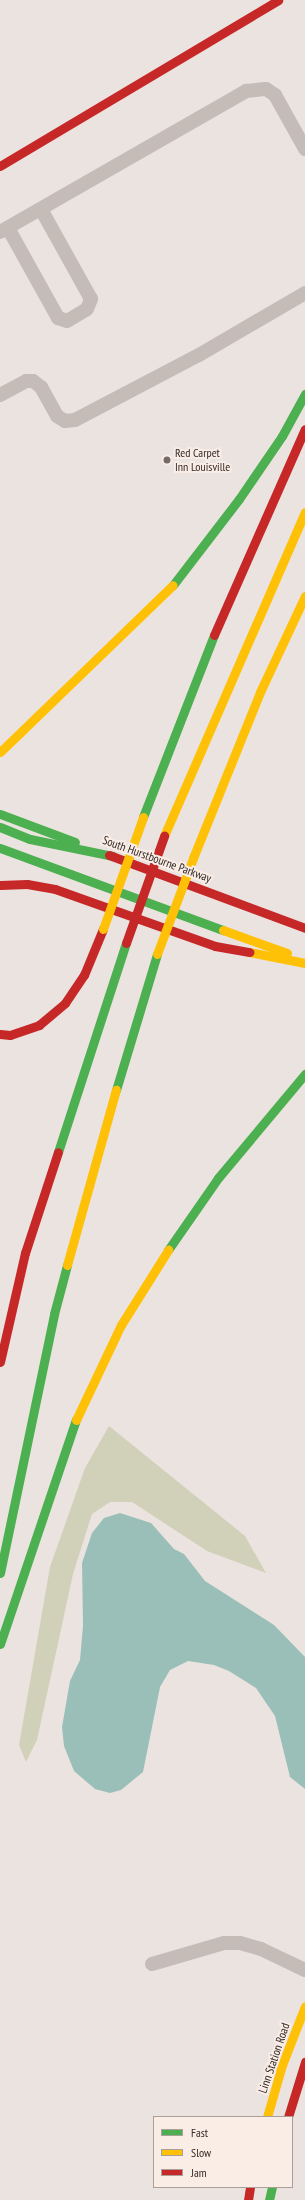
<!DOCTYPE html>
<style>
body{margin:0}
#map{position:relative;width:305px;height:2200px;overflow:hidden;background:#ebe3df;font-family:"PT Sans Narrow",sans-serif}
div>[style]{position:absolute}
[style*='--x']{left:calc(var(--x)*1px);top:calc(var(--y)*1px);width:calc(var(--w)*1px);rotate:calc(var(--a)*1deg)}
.green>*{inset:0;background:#d1d0b9}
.water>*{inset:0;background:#9abfb8}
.street>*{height:14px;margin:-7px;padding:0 7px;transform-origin:7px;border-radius:7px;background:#c5bcb8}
.fast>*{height:9px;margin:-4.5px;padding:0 4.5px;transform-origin:4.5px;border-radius:4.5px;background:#4caf50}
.slow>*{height:9px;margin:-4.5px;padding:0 4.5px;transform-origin:4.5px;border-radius:4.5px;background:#ffc107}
.jam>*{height:9px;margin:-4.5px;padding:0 4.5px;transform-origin:4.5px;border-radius:4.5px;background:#c62828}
.slow-bridge>*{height:9px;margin:-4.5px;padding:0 4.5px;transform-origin:4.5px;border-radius:4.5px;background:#ffc107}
.jam-bridge>*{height:9px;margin:-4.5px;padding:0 4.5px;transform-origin:4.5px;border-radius:4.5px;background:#c62828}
.dots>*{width:11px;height:11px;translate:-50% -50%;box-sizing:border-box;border:2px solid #f9ede6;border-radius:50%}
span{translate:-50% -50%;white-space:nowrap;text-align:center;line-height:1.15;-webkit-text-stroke:4px #f9ede6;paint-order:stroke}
.poi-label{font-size:12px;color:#352927}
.left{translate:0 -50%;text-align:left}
.street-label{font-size:12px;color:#352927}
.legend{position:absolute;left:153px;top:2116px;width:140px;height:72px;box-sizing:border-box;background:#f9ede6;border:1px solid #ab9f9a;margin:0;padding:5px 7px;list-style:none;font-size:12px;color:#352927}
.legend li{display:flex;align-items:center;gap:8px;height:20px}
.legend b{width:20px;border:1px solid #ab9f9a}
</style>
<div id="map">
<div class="green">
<div style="clip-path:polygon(109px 1426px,245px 1536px,266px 1573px,207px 1551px,132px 1502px,110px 1502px,92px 1514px,73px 1574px,37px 1740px,26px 1762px,19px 1745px,50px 1567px,85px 1468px)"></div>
</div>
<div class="water">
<div style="clip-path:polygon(120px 1513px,151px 1523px,174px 1549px,184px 1554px,205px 1581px,274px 1625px,305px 1657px,305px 1789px,290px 1777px,275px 1716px,256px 1688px,229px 1671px,214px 1665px,188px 1661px,170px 1670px,160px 1687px,143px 1772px,121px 1790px,110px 1793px,95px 1789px,74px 1771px,64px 1746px,62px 1727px,70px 1681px,80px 1660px,83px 1626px,82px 1563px,92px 1533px,104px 1518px)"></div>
</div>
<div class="street">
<div style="--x:8;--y:228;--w:103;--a:60.9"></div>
<div style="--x:58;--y:318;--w:9;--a:18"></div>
<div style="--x:67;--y:321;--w:23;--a:-31"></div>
<div style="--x:87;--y:309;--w:11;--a:-68"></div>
<div style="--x:91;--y:299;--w:103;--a:-119.1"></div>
<div style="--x:0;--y:232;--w:284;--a:-29.8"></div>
<div style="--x:246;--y:91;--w:20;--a:-6"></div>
<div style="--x:266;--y:89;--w:11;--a:34"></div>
<div style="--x:275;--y:95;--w:62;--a:60.9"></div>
<div style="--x:0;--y:395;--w:30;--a:-28"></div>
<div style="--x:26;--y:381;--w:7;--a:0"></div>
<div style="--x:33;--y:381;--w:10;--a:37"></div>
<div style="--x:41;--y:387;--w:33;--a:61"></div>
<div style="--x:57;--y:416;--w:9;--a:32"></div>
<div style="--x:65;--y:421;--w:10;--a:-6"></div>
<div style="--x:75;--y:420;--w:140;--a:-27.7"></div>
<div style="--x:199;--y:355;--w:123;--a:-30.3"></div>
<div style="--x:152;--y:1964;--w:75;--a:-16.3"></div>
<div style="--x:224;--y:1943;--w:16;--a:0"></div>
<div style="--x:240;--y:1943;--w:22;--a:16"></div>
<div style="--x:261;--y:1949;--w:49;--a:25.5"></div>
</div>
<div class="fast">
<div style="--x:173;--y:585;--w:108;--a:-52.5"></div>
<div style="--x:239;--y:499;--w:76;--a:-55.7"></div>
<div style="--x:282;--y:436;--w:48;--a:-61.3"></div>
<div style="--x:0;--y:814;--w:80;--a:20.5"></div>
<div style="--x:143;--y:817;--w:195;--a:-68.7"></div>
<div style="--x:0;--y:827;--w:32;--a:22"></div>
<div style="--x:30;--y:839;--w:85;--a:11.6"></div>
<div style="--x:0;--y:848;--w:238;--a:20.2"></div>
<div style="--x:116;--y:1090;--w:142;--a:-73.2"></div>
<div style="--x:58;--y:1152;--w:220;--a:-72"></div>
<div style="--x:168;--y:1250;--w:88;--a:-55.2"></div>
<div style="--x:218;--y:1178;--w:136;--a:-50.1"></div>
<div style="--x:0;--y:1573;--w:265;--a:-78.2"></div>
<div style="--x:54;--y:1314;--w:51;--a:-75.1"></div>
<div style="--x:0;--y:1644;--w:237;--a:-71.3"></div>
<div style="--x:269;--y:2200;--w:13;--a:-77"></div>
</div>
<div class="slow">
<div style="--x:0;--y:752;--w:240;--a:-44"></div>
<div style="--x:164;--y:836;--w:353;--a:-66.5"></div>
<div style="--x:193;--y:858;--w:179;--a:-68"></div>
<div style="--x:260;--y:692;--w:106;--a:-64.9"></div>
<div style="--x:223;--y:930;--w:68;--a:19.8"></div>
<div style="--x:249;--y:952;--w:57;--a:11.1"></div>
<div style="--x:67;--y:1265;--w:182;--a:-74.4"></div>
<div style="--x:76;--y:1420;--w:105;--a:-64.7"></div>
<div style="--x:121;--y:1325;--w:89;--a:-57.9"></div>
<div style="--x:267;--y:2117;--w:54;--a:-73.9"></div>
<div style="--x:282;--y:2065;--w:63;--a:-68.7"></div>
</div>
<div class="jam">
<div style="--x:0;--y:166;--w:324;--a:-30.8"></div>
<div style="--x:214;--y:635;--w:225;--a:-66.2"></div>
<div style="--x:109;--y:855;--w:209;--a:20.4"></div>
<div style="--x:0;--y:885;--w:27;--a:-2"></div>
<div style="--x:27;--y:884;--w:28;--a:10"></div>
<div style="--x:55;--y:889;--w:170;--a:19.6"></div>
<div style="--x:215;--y:946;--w:35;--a:10"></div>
<div style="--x:0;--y:1034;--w:10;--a:6"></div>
<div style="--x:10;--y:1035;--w:31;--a:-19"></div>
<div style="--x:39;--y:1025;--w:34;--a:-40"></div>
<div style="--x:65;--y:1003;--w:34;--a:-56"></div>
<div style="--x:84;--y:975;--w:50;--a:-67.6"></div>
<div style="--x:0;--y:1362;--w:112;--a:-77.1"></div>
<div style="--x:25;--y:1253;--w:106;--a:-71.9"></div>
<div style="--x:288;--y:2117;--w:58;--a:-72.8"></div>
<div style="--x:248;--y:2200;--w:13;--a:-81"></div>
</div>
<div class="slow-bridge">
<div style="--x:103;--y:929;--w:119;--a:-70.3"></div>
<div style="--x:157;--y:954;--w:103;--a:-69.4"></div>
</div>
<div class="jam-bridge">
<div style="--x:126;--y:943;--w:114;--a:-70.4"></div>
</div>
<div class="dots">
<div style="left:167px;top:460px;background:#756a67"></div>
</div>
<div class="poi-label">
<span class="left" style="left:175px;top:460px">Red Carpet<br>Inn Louisville</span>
</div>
<div class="street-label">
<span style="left:157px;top:859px;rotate:20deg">South Hurstbourne Parkway</span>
<span style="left:274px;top:2058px;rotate:-71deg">Linn Station Road</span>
</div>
<ul class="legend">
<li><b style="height:5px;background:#4caf50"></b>Fast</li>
<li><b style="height:5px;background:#ffc107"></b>Slow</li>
<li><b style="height:5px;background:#c62828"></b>Jam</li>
</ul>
</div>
